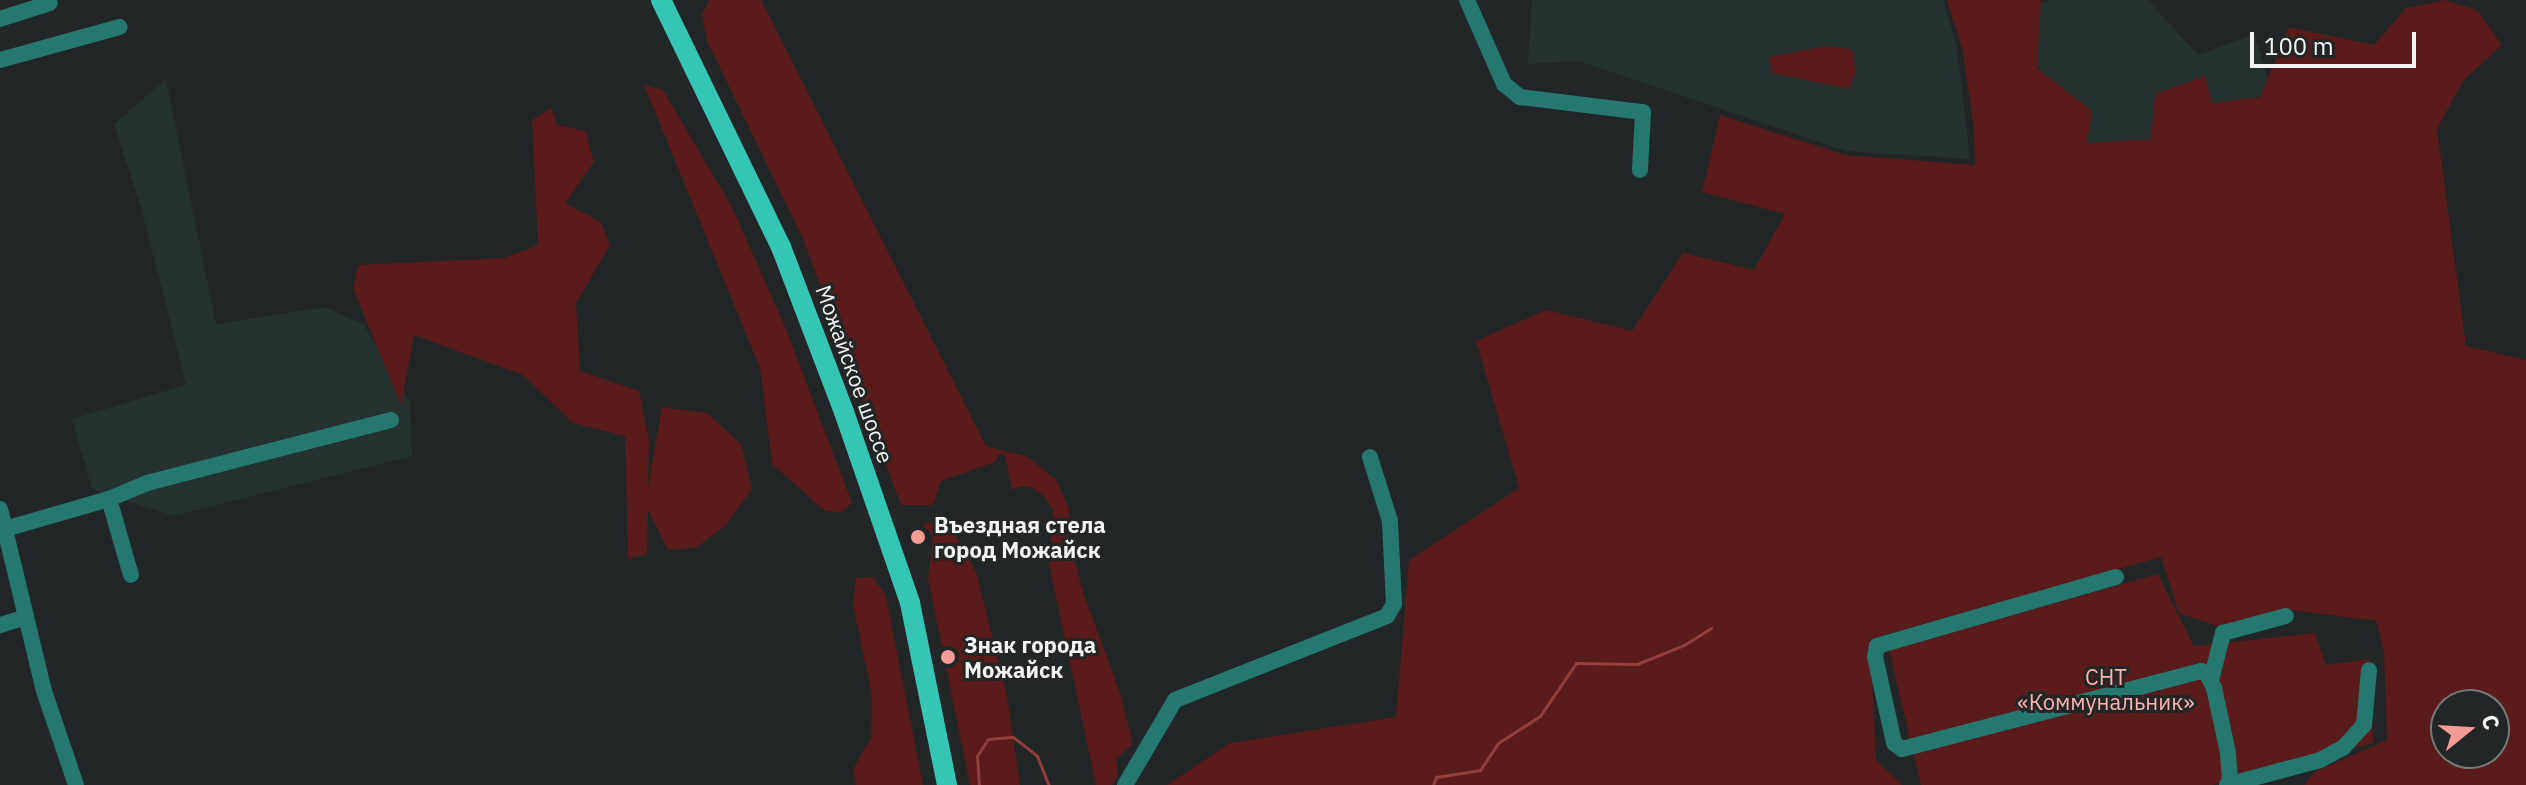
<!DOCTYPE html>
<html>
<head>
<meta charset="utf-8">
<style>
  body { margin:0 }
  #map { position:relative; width:2526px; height:785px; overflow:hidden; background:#222626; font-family:"IBM Plex Sans",sans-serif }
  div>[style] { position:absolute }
  .built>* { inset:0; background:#263230 }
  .green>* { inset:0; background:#5a1b1c }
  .stream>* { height:3px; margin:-1.5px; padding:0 1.5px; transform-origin:1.5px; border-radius:1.5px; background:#943e3d }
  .minor>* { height:16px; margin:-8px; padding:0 8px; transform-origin:8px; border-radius:8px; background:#25786e }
  .major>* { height:20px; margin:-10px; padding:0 10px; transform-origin:10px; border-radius:10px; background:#35c5b5 }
  .dots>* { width:22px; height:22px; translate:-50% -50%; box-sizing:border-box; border:4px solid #222626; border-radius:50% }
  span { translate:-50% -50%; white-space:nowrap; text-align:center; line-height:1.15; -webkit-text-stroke:6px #222626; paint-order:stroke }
  .street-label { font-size:22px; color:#f2f5f4 }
  .poi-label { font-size:22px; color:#f2f5f4; font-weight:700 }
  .left { translate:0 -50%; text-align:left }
  .park-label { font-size:22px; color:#fdb2ad }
  .north { position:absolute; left:2430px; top:689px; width:80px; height:80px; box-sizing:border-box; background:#222626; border:2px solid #757978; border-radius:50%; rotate:72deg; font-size:22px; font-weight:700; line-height:32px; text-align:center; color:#f2f5f4 }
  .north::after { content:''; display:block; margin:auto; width:28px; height:36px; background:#f59b96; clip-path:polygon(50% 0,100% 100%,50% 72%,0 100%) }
  .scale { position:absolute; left:2250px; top:32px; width:166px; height:36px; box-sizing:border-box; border:4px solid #f2f5f4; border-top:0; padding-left:10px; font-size:24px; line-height:28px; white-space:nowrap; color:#f2f5f4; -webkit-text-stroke:6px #222626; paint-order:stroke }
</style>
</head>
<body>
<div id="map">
  <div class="built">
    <div style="clip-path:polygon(1532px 0,1943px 0,1957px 48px,1970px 159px,1846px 151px,1579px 61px,1528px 64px)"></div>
    <div style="clip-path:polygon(2050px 0,2148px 0,2198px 55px,2254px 34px,2272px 90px,2086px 166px,2015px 16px)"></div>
    <div style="clip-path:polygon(166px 79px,216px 324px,326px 307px,364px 325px,410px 403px,412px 456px,174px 516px,92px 489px,72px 419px,186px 385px,141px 207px,114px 124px)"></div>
  </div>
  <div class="green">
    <div style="clip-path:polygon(709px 0,761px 0,986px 446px,1028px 457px,1056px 480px,1069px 508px,1069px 533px,1081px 586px,1120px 693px,1133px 744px,1116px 759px,1118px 775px,1112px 785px,1096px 785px,1049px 565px,1053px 511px,1045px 497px,1033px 488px,1021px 486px,1012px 490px,1005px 456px,1000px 453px,995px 462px,941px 481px,933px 505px,901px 505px,803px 239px,707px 41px,702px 15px)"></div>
    <div style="clip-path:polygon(evenodd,1947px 0,2041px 0,2037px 68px,2092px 111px,2087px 143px,2151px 139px,2155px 94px,2205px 76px,2212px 103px,2260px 97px,2289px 27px,2374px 45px,2406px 8px,2445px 0,2477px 10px,2502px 45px,2463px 81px,2437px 129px,2466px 346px,2526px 360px,2526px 785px,2304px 785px,2316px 771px,2387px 740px,2384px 654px,2376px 621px,2285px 609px,2220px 627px,2179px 613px,2161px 557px,1870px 639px,1876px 760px,1902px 785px,1167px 785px,1230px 743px,1396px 717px,1409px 560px,1519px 488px,1476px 341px,1546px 310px,1632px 331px,1683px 253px,1754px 270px,1785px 214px,1702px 192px,1720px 115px,1845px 155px,1975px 165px,1974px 128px,1962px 48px,1947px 0,2446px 705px,2494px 705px,2494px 753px,2446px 753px,2446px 705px)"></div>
    <div style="clip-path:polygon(1825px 46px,1850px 49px,1854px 53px,1855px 74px,1849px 89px,1772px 73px,1769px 57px)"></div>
    <div style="clip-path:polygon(644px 85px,663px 90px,732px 207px,786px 329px,852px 503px,842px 512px,825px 511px,772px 464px,760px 368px)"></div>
    <div style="clip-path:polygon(551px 108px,557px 125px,586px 131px,594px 162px,565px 203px,601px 222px,610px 245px,576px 303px,580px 371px,639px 391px,649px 440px,648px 487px,662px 407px,707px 413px,741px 444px,752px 489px,725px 526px,696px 548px,668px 550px,648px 510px,647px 555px,628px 558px,625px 436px,573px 423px,523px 375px,414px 335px,401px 405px,353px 288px,358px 265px,504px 258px,538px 245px,532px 120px)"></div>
    <div style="clip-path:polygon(947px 519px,976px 572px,1006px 690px,1020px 785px,970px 785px,928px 579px,933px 536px,929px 530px,919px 530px,925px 524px)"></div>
    <div style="clip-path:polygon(2158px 574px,2194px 646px,2315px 633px,2326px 665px,2370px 659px,2373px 743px,2212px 785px,1921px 785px,1889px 650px)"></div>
    <div style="clip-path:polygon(873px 577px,886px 596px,923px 785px,856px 785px,853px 769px,871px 738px,872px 696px,853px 605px,856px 578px)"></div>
  </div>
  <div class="stream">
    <div style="left:979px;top:785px;width:29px;rotate:-94deg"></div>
    <div style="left:977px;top:756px;width:20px;rotate:-57deg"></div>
    <div style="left:988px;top:739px;width:25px;rotate:-5deg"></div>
    <div style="left:1013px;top:737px;width:31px;rotate:38deg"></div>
    <div style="left:1037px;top:756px;width:31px;rotate:68deg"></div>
    <div style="left:1433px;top:785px;width:9px;rotate:-69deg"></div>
    <div style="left:1436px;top:777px;width:45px;rotate:-9deg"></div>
    <div style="left:1480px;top:770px;width:32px;rotate:-56deg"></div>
    <div style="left:1498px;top:743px;width:50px;rotate:-32.7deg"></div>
    <div style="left:1540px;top:716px;width:64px;rotate:-55.8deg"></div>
    <div style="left:1576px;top:663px;width:61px;rotate:0.9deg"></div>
    <div style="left:1637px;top:664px;width:51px;rotate:-22deg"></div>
    <div style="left:1684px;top:645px;width:32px;rotate:-32deg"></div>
  </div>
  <div class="minor">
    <div style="left:1467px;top:0;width:92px;rotate:66.2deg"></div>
    <div style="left:1504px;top:84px;width:21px;rotate:39deg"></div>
    <div style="left:1520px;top:97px;width:124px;rotate:7deg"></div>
    <div style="left:1643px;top:112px;width:58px;rotate:93deg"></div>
    <div style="left:0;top:19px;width:52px;rotate:-17.7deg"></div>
    <div style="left:0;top:60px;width:124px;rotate:-15.4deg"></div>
    <div style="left:109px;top:499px;width:79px;rotate:73.9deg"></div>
    <div style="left:0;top:509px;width:187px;rotate:76.4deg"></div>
    <div style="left:44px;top:691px;width:99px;rotate:71.2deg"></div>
    <div style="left:5px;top:529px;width:108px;rotate:-16.1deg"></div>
    <div style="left:109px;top:499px;width:41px;rotate:-22.8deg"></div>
    <div style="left:147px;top:483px;width:252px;rotate:-14.5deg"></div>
    <div style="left:2116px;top:577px;width:249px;rotate:163.9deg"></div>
    <div style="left:1877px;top:646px;width:11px;rotate:100deg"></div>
    <div style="left:1875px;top:657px;width:88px;rotate:77.5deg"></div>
    <div style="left:1894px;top:743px;width:10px;rotate:37deg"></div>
    <div style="left:1902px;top:749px;width:309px;rotate:-14.6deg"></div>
    <div style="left:2201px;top:671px;width:7px;rotate:27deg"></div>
    <div style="left:2207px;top:674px;width:16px;rotate:63deg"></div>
    <div style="left:2214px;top:688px;width:66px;rotate:77.8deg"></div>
    <div style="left:2228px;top:753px;width:31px;rotate:86deg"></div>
    <div style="left:0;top:625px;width:27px;rotate:-17deg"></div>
    <div style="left:2211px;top:680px;width:49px;rotate:-75.7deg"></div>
    <div style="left:2223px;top:633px;width:65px;rotate:-15.1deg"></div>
    <div style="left:1125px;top:785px;width:99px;rotate:-59.5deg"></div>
    <div style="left:1175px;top:700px;width:228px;rotate:-21.6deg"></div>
    <div style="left:1387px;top:616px;width:14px;rotate:-60deg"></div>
    <div style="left:1394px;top:604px;width:83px;rotate:-92.8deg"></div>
    <div style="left:1390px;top:521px;width:67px;rotate:-107.4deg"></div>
    <div style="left:2227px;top:785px;width:96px;rotate:-15deg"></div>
    <div style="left:2320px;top:760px;width:26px;rotate:-28deg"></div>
    <div style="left:2343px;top:748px;width:31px;rotate:-48deg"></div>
    <div style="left:2364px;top:725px;width:55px;rotate:-84.8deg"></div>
  </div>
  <div class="major">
    <div style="left:661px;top:0;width:275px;rotate:64.1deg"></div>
    <div style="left:781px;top:247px;width:177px;rotate:69.1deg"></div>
    <div style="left:844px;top:412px;width:202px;rotate:70.9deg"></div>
    <div style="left:910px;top:603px;width:186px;rotate:78.5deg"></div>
  </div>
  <div class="dots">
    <div style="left:918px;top:537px;background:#f59b96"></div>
    <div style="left:948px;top:657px;background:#f59b96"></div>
  </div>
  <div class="street-label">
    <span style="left:855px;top:374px;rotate:70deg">Можайское шоссе</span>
  </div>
  <div class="poi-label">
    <span class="left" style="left:934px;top:537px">Въездная стела<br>город Можайск</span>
    <span class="left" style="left:964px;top:657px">Знак города<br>Можайск</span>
  </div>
  <div class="park-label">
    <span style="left:2106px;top:689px">СНТ<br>«Коммунальник»</span>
  </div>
  <div class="north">С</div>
  <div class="scale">100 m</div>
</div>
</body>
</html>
